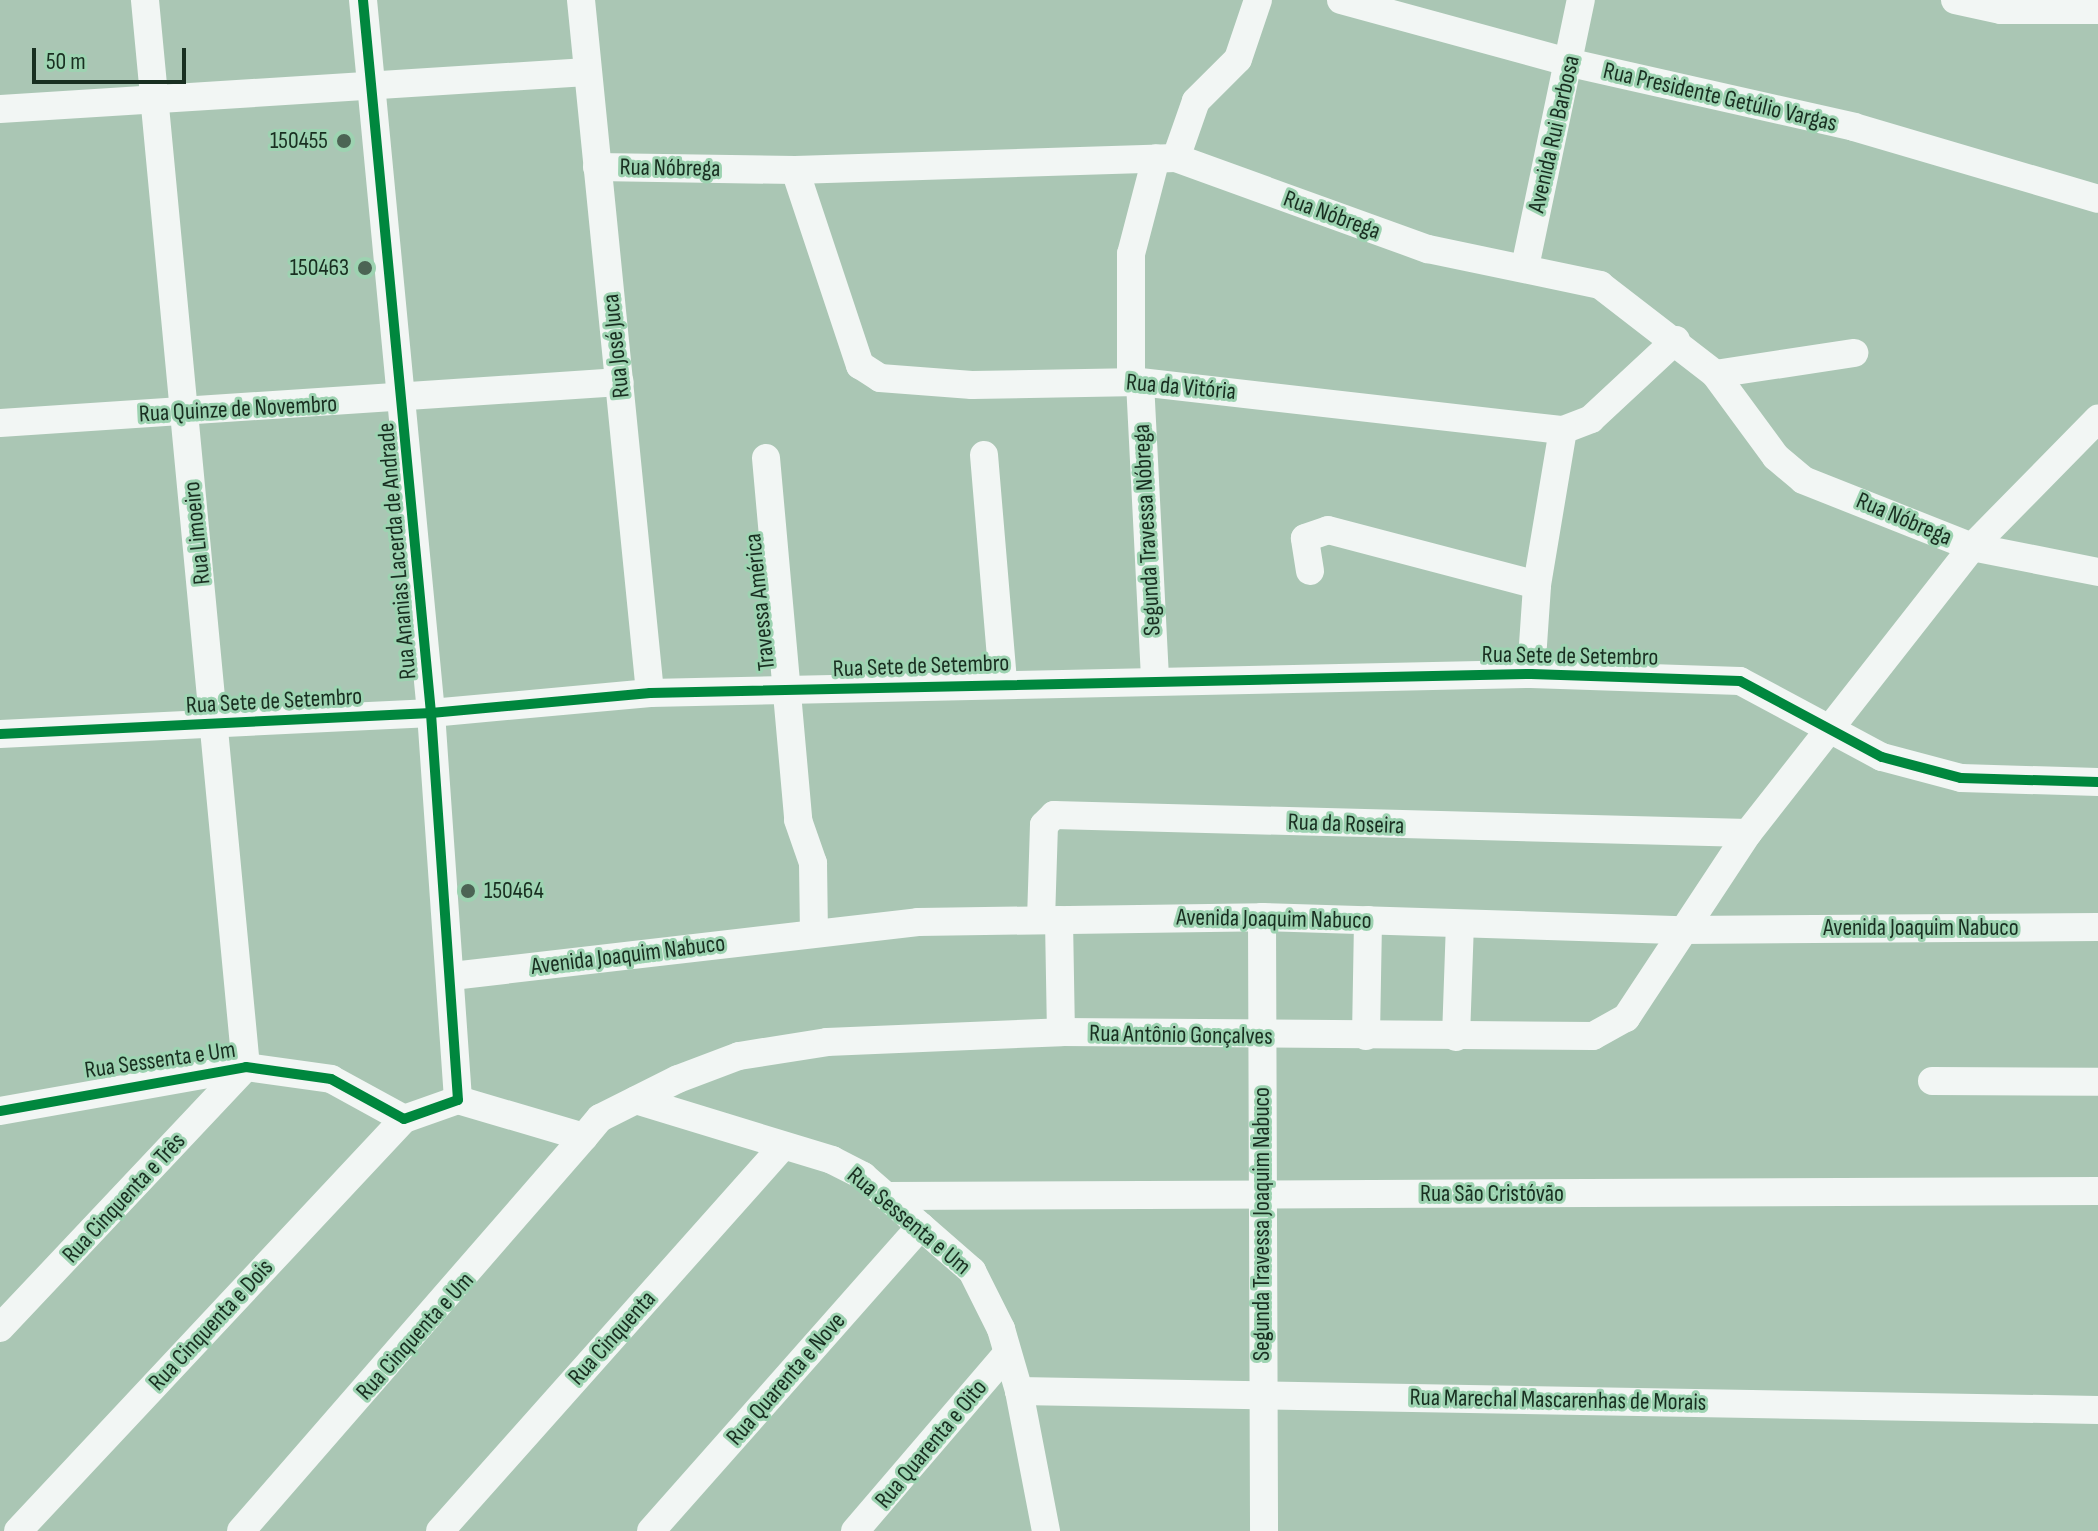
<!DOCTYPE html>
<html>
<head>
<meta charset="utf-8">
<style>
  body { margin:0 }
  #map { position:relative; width:2098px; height:1531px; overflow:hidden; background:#aac6b4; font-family:"Sofia Sans Condensed",sans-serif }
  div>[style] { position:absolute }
  .minor>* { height:28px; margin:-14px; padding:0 14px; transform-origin:14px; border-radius:14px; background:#f2f6f4 }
  .cycleway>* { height:10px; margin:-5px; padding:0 5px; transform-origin:5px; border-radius:5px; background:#00873e }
  .dots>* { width:22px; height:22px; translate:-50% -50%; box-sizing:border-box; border:4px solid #9dd3b1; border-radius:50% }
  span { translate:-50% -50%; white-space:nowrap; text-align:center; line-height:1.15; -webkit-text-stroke:6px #9dd3b1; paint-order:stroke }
  .street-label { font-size:24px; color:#192f21 }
  .poi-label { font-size:24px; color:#192f21 }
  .right { translate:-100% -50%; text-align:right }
  .left { translate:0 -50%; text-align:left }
  .scale { position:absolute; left:32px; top:48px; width:154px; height:36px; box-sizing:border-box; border:4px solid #192f21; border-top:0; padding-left:10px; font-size:24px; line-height:28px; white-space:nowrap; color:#192f21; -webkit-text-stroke:6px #9dd3b1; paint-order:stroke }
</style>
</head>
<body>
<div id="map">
  <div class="minor">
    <div style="left:363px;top:0;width:716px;rotate:84.55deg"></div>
    <div style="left:431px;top:713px;width:388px;rotate:86deg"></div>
    <div style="left:581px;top:0;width:696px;rotate:84.31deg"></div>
    <div style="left:1341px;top:0;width:238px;rotate:15.3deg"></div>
    <div style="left:1571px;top:63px;width:290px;rotate:12.7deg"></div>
    <div style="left:1854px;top:127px;width:254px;rotate:16.4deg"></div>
    <div style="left:1955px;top:0;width:47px;rotate:12.3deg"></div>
    <div style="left:2001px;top:10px;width:97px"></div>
    <div style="left:0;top:109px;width:588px;rotate:-3.61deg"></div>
    <div style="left:1176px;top:158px;width:60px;rotate:-70.7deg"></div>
    <div style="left:1196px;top:101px;width:59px;rotate:-45deg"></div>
    <div style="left:1238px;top:59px;width:62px;rotate:-71.3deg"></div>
    <div style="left:597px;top:167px;width:198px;rotate:0.9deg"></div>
    <div style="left:795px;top:170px;width:381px;rotate:-1.8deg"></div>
    <div style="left:1176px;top:158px;width:268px;rotate:19.9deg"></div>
    <div style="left:1428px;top:249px;width:176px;rotate:11.8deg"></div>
    <div style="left:1600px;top:285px;width:145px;rotate:37.7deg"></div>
    <div style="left:1715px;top:374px;width:103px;rotate:53.7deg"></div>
    <div style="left:1776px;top:457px;width:35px;rotate:40deg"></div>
    <div style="left:1803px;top:480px;width:182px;rotate:21.6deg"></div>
    <div style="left:1972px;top:547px;width:128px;rotate:11.2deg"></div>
    <div style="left:795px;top:170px;width:206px;rotate:71.6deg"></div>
    <div style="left:860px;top:365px;width:24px;rotate:33deg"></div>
    <div style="left:880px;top:378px;width:92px;rotate:4.4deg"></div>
    <div style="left:972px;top:385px;width:168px;rotate:-1deg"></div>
    <div style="left:1140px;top:382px;width:426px;rotate:6.5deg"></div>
    <div style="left:1563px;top:430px;width:30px;rotate:-21deg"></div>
    <div style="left:1591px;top:419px;width:116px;rotate:-42.9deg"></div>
    <div style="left:1525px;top:267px;width:273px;rotate:-78.2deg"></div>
    <div style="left:1715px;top:374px;width:141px;rotate:-8.6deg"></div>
    <div style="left:1131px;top:381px;width:127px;rotate:-90deg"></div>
    <div style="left:1131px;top:254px;width:99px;rotate:-75.4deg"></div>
    <div style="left:1140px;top:382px;width:297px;rotate:87.1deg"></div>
    <div style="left:0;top:423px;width:621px;rotate:-3.78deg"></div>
    <div style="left:984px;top:455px;width:229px;rotate:85.2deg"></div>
    <div style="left:766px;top:458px;width:363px;rotate:84.9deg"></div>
    <div style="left:798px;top:820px;width:46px;rotate:70.8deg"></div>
    <div style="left:813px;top:863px;width:69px;rotate:89.2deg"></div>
    <div style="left:1310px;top:571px;width:33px;rotate:-99deg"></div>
    <div style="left:1305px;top:538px;width:24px;rotate:-19deg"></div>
    <div style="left:1328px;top:530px;width:216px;rotate:14.7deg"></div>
    <div style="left:1531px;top:674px;width:89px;rotate:-86.1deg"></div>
    <div style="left:1537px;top:585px;width:157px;rotate:-80.5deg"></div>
    <div style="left:0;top:734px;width:432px;rotate:-2.8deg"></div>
    <div style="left:431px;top:713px;width:220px;rotate:-5.2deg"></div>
    <div style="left:650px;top:693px;width:881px;rotate:-1.24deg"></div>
    <div style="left:1531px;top:674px;width:209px;rotate:1.9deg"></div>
    <div style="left:1740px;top:681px;width:161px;rotate:28.2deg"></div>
    <div style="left:1882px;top:757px;width:82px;rotate:14.9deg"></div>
    <div style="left:1961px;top:778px;width:137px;rotate:1.7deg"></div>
    <div style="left:1262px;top:917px;width:614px;rotate:89.81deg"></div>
    <div style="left:1041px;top:920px;width:95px;rotate:-88.2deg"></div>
    <div style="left:1044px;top:825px;width:14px;rotate:-45deg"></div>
    <div style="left:1054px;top:815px;width:694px;rotate:1.49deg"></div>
    <div style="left:1059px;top:920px;width:112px;rotate:89deg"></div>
    <div style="left:452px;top:976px;width:469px;rotate:-6.6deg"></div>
    <div style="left:918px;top:922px;width:344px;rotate:-0.8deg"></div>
    <div style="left:1262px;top:917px;width:420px;rotate:1.8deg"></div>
    <div style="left:1682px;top:930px;width:416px;rotate:-0.4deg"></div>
    <div style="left:1366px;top:1036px;width:116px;rotate:-89deg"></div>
    <div style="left:1456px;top:1037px;width:113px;rotate:-88deg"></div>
    <div style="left:1932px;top:1081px;width:166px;rotate:0.3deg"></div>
    <div style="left:636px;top:1100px;width:205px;rotate:17deg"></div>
    <div style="left:832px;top:1160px;width:35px;rotate:27deg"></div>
    <div style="left:863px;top:1176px;width:145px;rotate:41.1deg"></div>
    <div style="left:972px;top:1271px;width:65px;rotate:63.4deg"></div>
    <div style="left:1001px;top:1329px;width:65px;rotate:73.8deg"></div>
    <div style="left:1019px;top:1391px;width:143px;rotate:79.1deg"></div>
    <div style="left:0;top:1111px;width:250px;rotate:-10.1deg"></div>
    <div style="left:246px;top:1067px;width:86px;rotate:8deg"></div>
    <div style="left:331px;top:1079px;width:83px;rotate:28.7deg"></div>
    <div style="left:886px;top:1196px;width:1212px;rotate:-0.24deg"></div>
    <div style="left:0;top:1328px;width:359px;rotate:-46.7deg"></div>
    <div style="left:246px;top:1067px;width:1072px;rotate:-95.41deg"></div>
    <div style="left:1019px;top:1391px;width:1079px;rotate:1.01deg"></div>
    <div style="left:18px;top:1531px;width:565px;rotate:-46.87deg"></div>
    <div style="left:404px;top:1119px;width:57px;rotate:-19.4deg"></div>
    <div style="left:458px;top:1100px;width:131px;rotate:16.4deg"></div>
    <div style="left:584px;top:1137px;width:25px;rotate:-50deg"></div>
    <div style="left:600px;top:1118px;width:87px;rotate:-26.6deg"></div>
    <div style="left:678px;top:1079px;width:65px;rotate:-20.7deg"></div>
    <div style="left:739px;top:1056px;width:89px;rotate:-9deg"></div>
    <div style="left:827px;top:1042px;width:234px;rotate:-2.4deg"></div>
    <div style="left:1061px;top:1032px;width:532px;rotate:0.43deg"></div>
    <div style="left:1593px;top:1036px;width:38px;rotate:-29deg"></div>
    <div style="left:1626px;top:1018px;width:222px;rotate:-56.6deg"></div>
    <div style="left:1748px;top:833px;width:363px;rotate:-51.9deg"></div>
    <div style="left:1972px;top:547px;width:180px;rotate:-45.5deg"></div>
    <div style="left:241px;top:1531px;width:522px;rotate:-48.96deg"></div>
    <div style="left:440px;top:1531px;width:516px;rotate:-48.3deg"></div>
    <div style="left:651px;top:1531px;width:407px;rotate:-48.5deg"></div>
    <div style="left:855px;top:1531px;width:230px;rotate:-49.4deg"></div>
  </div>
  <div class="cycleway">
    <div style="left:0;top:734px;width:432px;rotate:-2.8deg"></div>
    <div style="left:431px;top:713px;width:220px;rotate:-5.2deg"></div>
    <div style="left:650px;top:693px;width:881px;rotate:-1.24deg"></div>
    <div style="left:1531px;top:674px;width:209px;rotate:1.9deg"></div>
    <div style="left:1740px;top:681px;width:161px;rotate:28.2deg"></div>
    <div style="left:1882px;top:757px;width:82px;rotate:14.9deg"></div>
    <div style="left:1961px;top:778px;width:137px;rotate:1.7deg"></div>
    <div style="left:0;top:1111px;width:250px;rotate:-10.1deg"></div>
    <div style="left:246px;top:1067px;width:86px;rotate:8deg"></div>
    <div style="left:331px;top:1079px;width:83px;rotate:28.7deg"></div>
    <div style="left:404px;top:1119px;width:57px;rotate:-19.4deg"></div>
    <div style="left:458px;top:1100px;width:388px;rotate:-94deg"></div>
    <div style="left:431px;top:713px;width:716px;rotate:-95.45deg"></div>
  </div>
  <div class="dots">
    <div style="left:344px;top:141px;background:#4c6454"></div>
    <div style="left:365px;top:268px;background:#4c6454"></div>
    <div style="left:468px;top:891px;background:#4c6454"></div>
  </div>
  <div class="street-label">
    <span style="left:1720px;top:97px;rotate:13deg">Rua Presidente Getúlio Vargas</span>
    <span style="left:1554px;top:134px;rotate:-77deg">Avenida Rui Barbosa</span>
    <span style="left:670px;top:168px;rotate:1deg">Rua Nóbrega</span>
    <span style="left:1332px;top:215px;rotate:20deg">Rua Nóbrega</span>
    <span style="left:616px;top:346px;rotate:-96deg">Rua José Juca</span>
    <span style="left:1181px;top:387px;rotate:5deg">Rua da Vitória</span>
    <span style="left:238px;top:409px;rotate:-3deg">Rua Quinze de Novembro</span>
    <span style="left:1904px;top:519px;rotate:23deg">Rua Nóbrega</span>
    <span style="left:1147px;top:530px;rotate:-93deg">Segunda Travessa Nóbrega</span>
    <span style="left:197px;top:533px;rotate:-96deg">Rua Limoeiro</span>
    <span style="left:397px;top:551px;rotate:-95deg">Rua Ananias Lacerda de Andrade</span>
    <span style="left:760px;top:602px;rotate:-96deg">Travessa América</span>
    <span style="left:1570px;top:656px;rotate:1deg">Rua Sete de Setembro</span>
    <span style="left:921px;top:666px;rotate:-2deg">Rua Sete de Setembro</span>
    <span style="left:274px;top:701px;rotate:-3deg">Rua Sete de Setembro</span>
    <span style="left:1346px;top:824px;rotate:2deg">Rua da Roseira</span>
    <span style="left:1274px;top:919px;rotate:1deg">Avenida Joaquim Nabuco</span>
    <span style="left:1921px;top:928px">Avenida Joaquim Nabuco</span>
    <span style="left:628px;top:955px;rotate:-7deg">Avenida Joaquim Nabuco</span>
    <span style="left:1181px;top:1035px;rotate:1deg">Rua Antônio Gonçalves</span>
    <span style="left:160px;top:1060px;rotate:-8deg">Rua Sessenta e Um</span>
    <span style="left:1492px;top:1194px">Rua São Cristóvão</span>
    <span style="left:124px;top:1198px;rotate:-47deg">Rua Cinquenta e Três</span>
    <span style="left:909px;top:1221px;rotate:40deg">Rua Sessenta e Um</span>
    <span style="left:1262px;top:1224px;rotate:-90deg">Segunda Travessa Joaquim Nabuco</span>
    <span style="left:211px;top:1325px;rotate:-47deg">Rua Cinquenta e Dois</span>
    <span style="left:415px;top:1336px;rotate:-48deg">Rua Cinquenta e Um</span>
    <span style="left:612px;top:1338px;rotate:-48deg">Rua Cinquenta</span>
    <span style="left:786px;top:1379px;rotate:-49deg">Rua Quarenta e Nove</span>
    <span style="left:1558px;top:1400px;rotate:1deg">Rua Marechal Mascarenhas de Morais</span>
    <span style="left:931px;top:1444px;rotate:-50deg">Rua Quarenta e Oito</span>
  </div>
  <div class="poi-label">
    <span class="right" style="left:328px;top:141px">150455</span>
    <span class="right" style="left:349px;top:268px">150463</span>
    <span class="left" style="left:484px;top:891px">150464</span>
  </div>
  <div class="scale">50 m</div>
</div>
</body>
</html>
